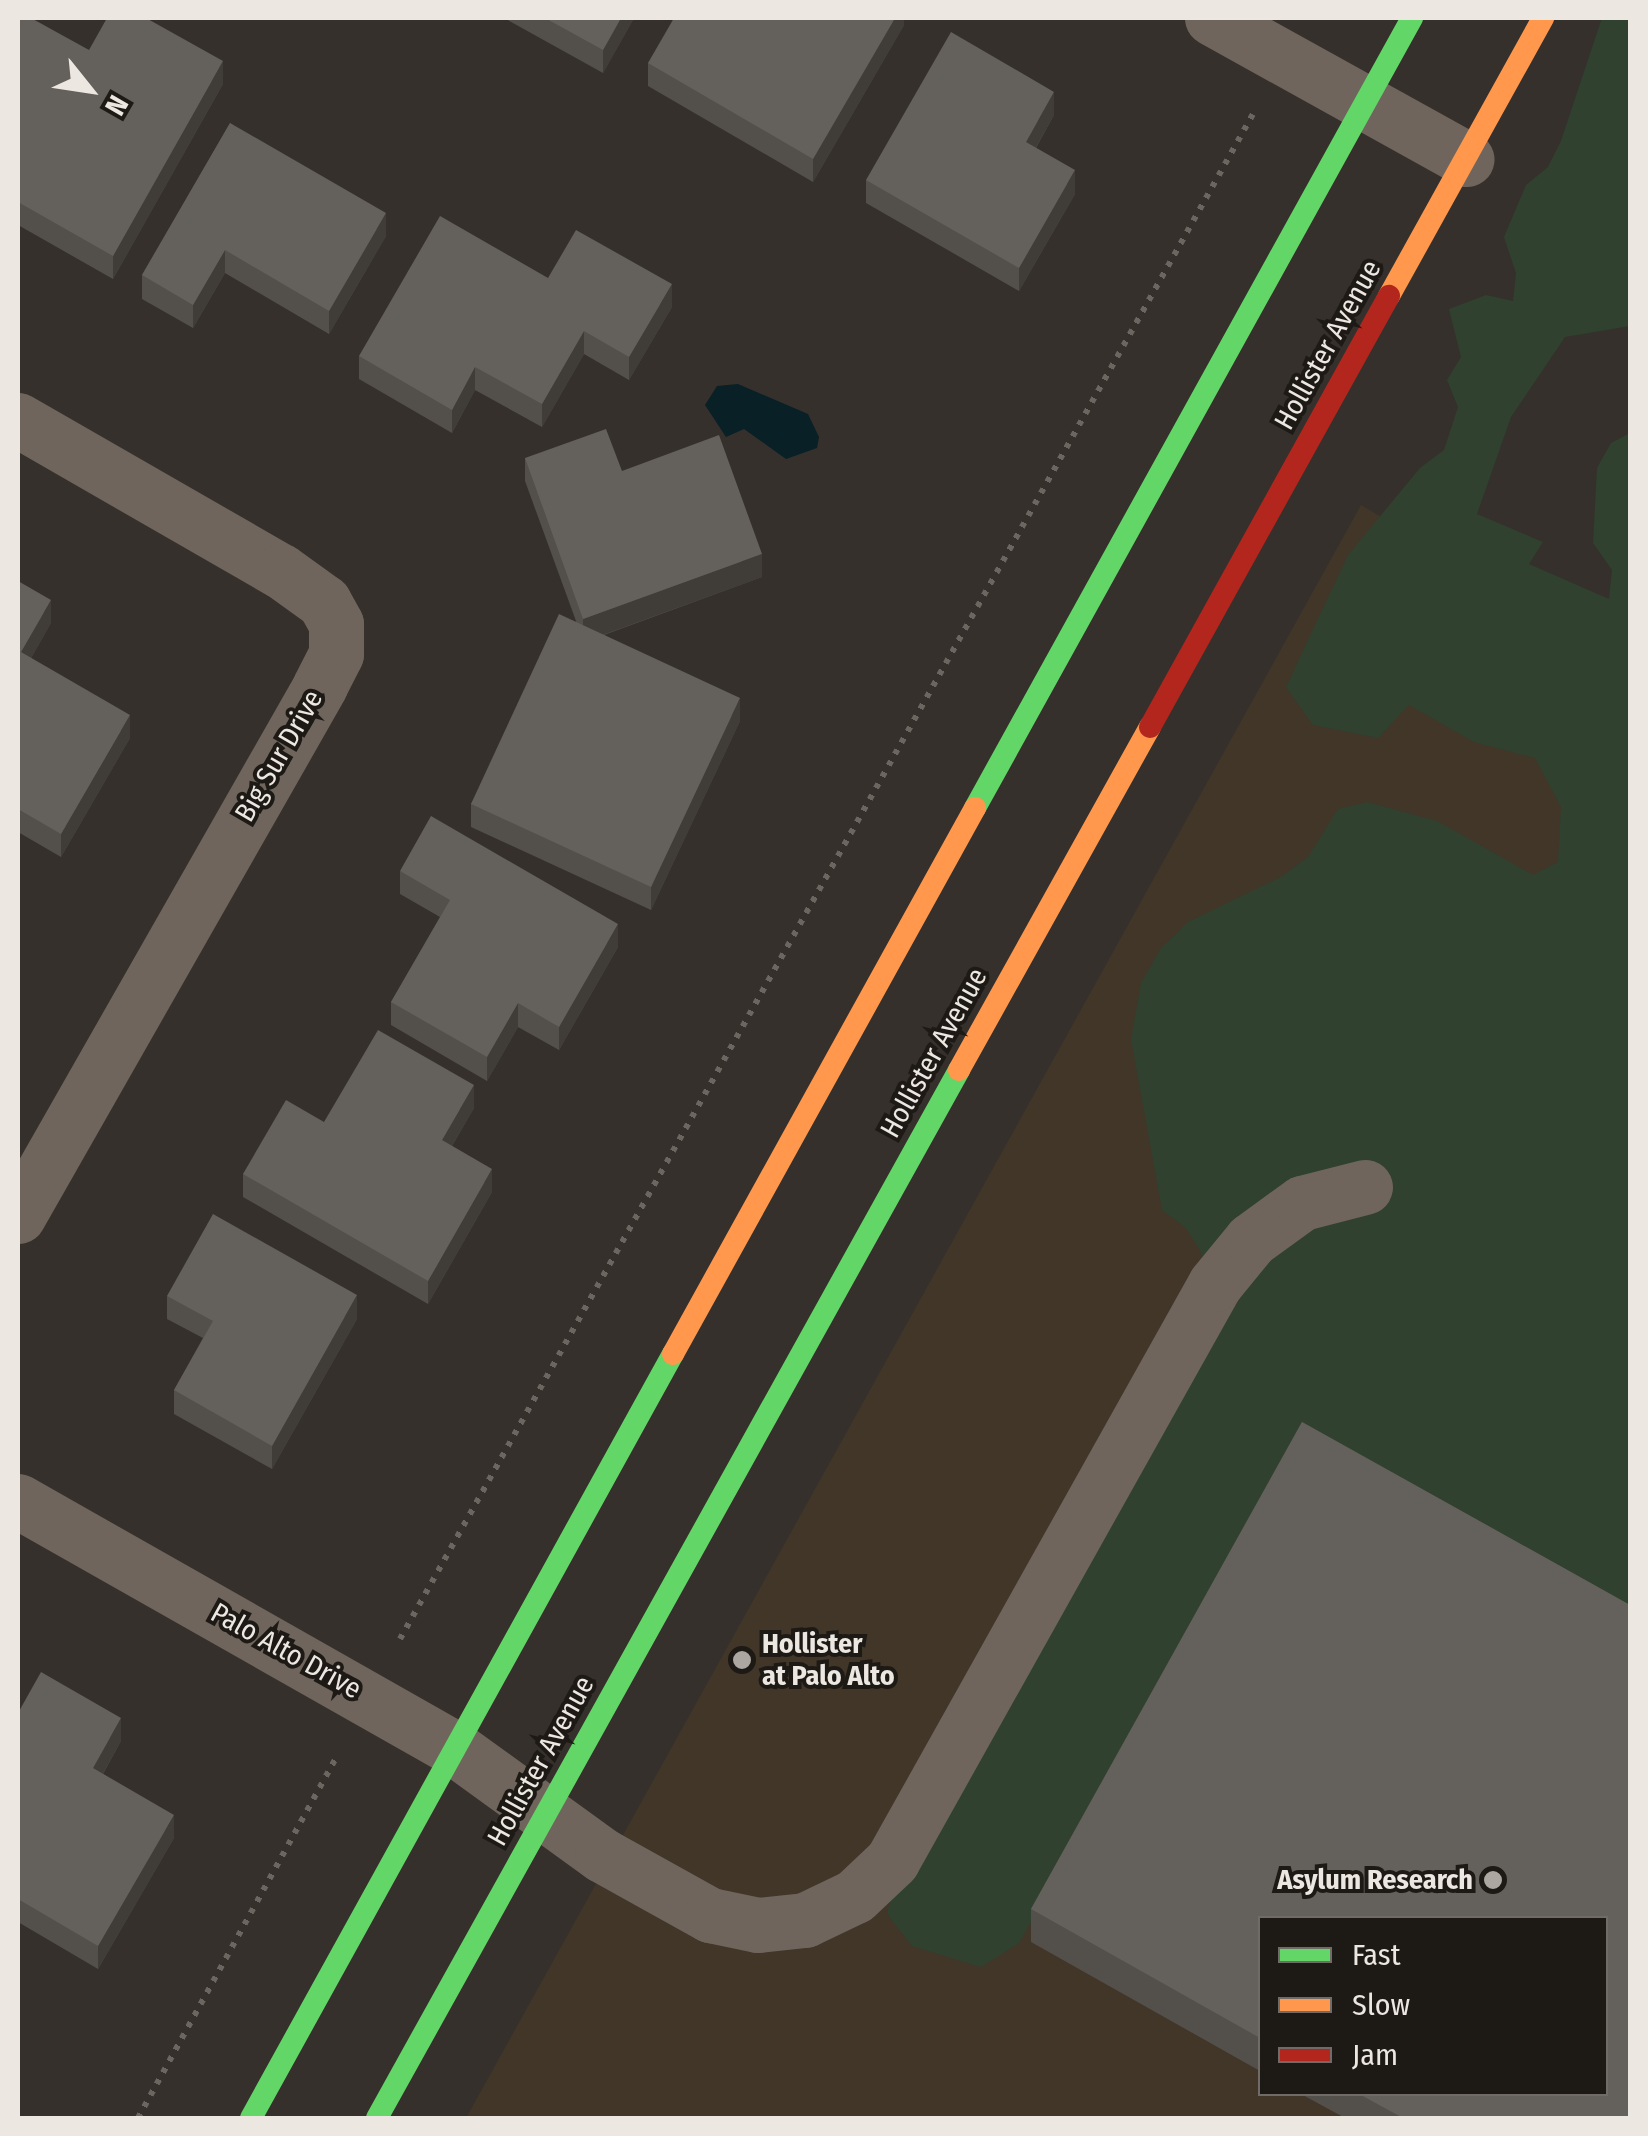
<!DOCTYPE html>
<html>
<head>
<meta charset="utf-8">
<style>
  body { margin:0 }
  #map { position:relative; width:1648px; height:2136px; overflow:hidden; background:#35302b; font-family:"Fira Sans Condensed",sans-serif }
  div>[style] { position:absolute }
  .built>* { inset:0; background:#413628 }
  .green>* { inset:0; background:#30412f }
  .water>* { inset:0; background:#082026 }
  .path>* { height:6px; margin-top:-3px; transform-origin:0; background:repeating-linear-gradient(90deg,#6c6660 0 5px,transparent 0 13px) }
  .street>* { height:55px; margin:-27.5px; padding:0 27.5px; transform-origin:27.5px; border-radius:27.5px; background:#6f655d }
  .fast>* { height:22px; margin:-11px; padding:0 11px; transform-origin:11px; border-radius:11px; background:#63d668 }
  .slow>* { height:22px; margin:-11px; padding:0 11px; transform-origin:11px; border-radius:11px; background:#ff974d }
  .jam>* { height:22px; margin:-11px; padding:0 11px; transform-origin:11px; border-radius:11px; background:#b3261e }
  .wall>* { inset:0; background:#534f4a }
  .shaded-wall>* { inset:0; background:#403c37 }
  .building>* { inset:0; background:#64605b }
  .dots>* { width:28px; height:28px; translate:-50% -50%; box-sizing:border-box; border:5px solid #1d1915; border-radius:50% }
  span { translate:-50% -50%; white-space:nowrap; text-align:center; line-height:1.15; -webkit-text-stroke:8px #1d1915; paint-order:stroke }
  .street-label { font-size:28px; color:#ece7e1 }
  .poi-label { font-size:28px; color:#ece7e1; font-weight:700 }
  .left { translate:0 -50%; text-align:left }
  .right { translate:-100% -50%; text-align:right }
  .frame { position:absolute; inset:0; border:20px solid #ece7e1; pointer-events:none }
  .legend { position:absolute; left:1258px; top:1916px; width:350px; height:180px; box-sizing:border-box; background:#1d1915; border:2px solid #706b67; margin:0; padding:12px 18px; list-style:none; font-size:30px; color:#ece7e1 }
  .legend li { display:flex; align-items:center; gap:20px; height:50px }
  .legend b { width:50px; border:2px solid #706b67 }
  .north { position:absolute; left:40px; top:40px; width:100px; height:100px; -webkit-text-stroke:8px #1d1915; paint-order:stroke; rotate:120deg; font-size:28px; font-weight:700; line-height:40px; text-align:center; color:#ece7e1 }
  .north::after { content:''; display:block; margin:auto; width:35px; height:45px; background:#ece7e1; clip-path:polygon(50% 0,100% 100%,50% 72%,0 100%) }
</style>
</head>
<body>
<div id="map">
  <div class="built">
    <div style="clip-path:polygon(evenodd,1361px 505px,1453px 559px,1630px 749px,1630px 2118px,466px 2118px,1361px 505px,1260px 1918px,1606px 1918px,1606px 2094px,1260px 2094px,1260px 1918px)"></div>
  </div>
  <div class="green">
    <div style="clip-path:polygon(1602px 18px,1630px 18px,1630px 326px,1565px 337px,1511px 417px,1477px 514px,1543px 542px,1529px 564px,1609px 599px,1612px 570px,1593px 543px,1597px 468px,1611px 443px,1630px 433px,1630px 1644px,1255px 1532px,1019px 1943px,981px 1967px,912px 1946px,887px 1914px,898px 1868px,1203px 1288px,1201px 1252px,1186px 1228px,1162px 1210px,1131px 1039px,1141px 983px,1161px 948px,1188px 922px,1281px 877px,1308px 857px,1338px 809px,1367px 802px,1437px 821px,1533px 875px,1558px 862px,1561px 807px,1535px 758px,1474px 742px,1409px 705px,1378px 738px,1313px 725px,1286px 687px,1348px 555px,1420px 468px,1444px 450px,1458px 407px,1447px 380px,1461px 357px,1449px 309px,1486px 295px,1513px 301px,1516px 273px,1504px 237px,1526px 185px,1548px 167px,1561px 141px)"></div>
  </div>
  <div class="water">
    <div style="clip-path:polygon(738px 384px,808px 414px,819px 437px,817px 448px,786px 459px,744px 429px,726px 437px,705px 405px,717px 386px)"></div>
  </div>
  <div class="path">
    <div style="left:400px;top:1639px;width:1747px;rotate:-60.78deg"></div>
    <div style="left:138px;top:2118px;width:413px;rotate:-61.2deg"></div>
  </div>
  <div class="street">
    <div style="left:1212px;top:18px;width:291px;rotate:29deg"></div>
    <div style="left:18px;top:420px;width:303px;rotate:29.9deg"></div>
    <div style="left:281px;top:571px;width:53px;rotate:35.8deg"></div>
    <div style="left:324px;top:602px;width:25px;rotate:61deg"></div>
    <div style="left:336px;top:624px;width:30px;rotate:90deg"></div>
    <div style="left:336px;top:654px;width:36px;rotate:117deg"></div>
    <div style="left:320px;top:686px;width:610px;rotate:119.67deg"></div>
    <div style="left:18px;top:1501px;width:505px;rotate:29.56deg"></div>
    <div style="left:457px;top:1750px;width:179px;rotate:35.9deg"></div>
    <div style="left:602px;top:1855px;width:124px;rotate:29.1deg"></div>
    <div style="left:710px;top:1915px;width:49px;rotate:11.8deg"></div>
    <div style="left:758px;top:1925px;width:47px;rotate:-6.1deg"></div>
    <div style="left:805px;top:1920px;width:55px;rotate:-25.6deg"></div>
    <div style="left:855px;top:1896px;width:51px;rotate:-43.4deg"></div>
    <div style="left:892px;top:1861px;width:661px;rotate:-60.76deg"></div>
    <div style="left:1215px;top:1284px;width:57px;rotate:-50.7deg"></div>
    <div style="left:1251px;top:1240px;width:63px;rotate:-36deg"></div>
    <div style="left:1302px;top:1203px;width:65px;rotate:-14.3deg"></div>
  </div>
  <div class="fast">
    <div style="left:975px;top:808px;width:903px;rotate:-61.05deg"></div>
    <div style="left:251px;top:2118px;width:873px;rotate:-61.09deg"></div>
    <div style="left:377px;top:2118px;width:1199px;rotate:-60.95deg"></div>
  </div>
  <div class="slow">
    <div style="left:1389px;top:296px;width:318px;rotate:-61deg"></div>
    <div style="left:959px;top:1070px;width:393px;rotate:-60.9deg"></div>
    <div style="left:673px;top:1354px;width:624px;rotate:-61.05deg"></div>
  </div>
  <div class="jam">
    <div style="left:1150px;top:727px;width:493px;rotate:-61deg"></div>
  </div>
  <div class="wall">
    <div style="clip-path:polygon(504px 18px,634px 18px,603px 73px)"></div>
    <div style="clip-path:polygon(904px 18px,904px 25px,813px 182px,648px 86px,648px 63px)"></div>
    <div style="clip-path:polygon(18px 24px,89px 50px,223px 84px,113px 279px,18px 225px)"></div>
    <div style="clip-path:polygon(1054px 115px,1036px 148px,1075px 194px,1019px 291px,866px 203px,866px 180px)"></div>
    <div style="clip-path:polygon(230px 123px,386px 236px,329px 334px,225px 273px,193px 328px,142px 299px,142px 275px)"></div>
    <div style="clip-path:polygon(548px 278px,672px 307px,629px 380px,584px 354px,542px 427px,475px 390px,452px 433px,359px 379px,359px 356px)"></div>
    <div style="clip-path:polygon(525px 458px,622px 471px,762px 577px,604px 635px,740px 721px,651px 910px,471px 827px,471px 804px,576px 621px,525px 481px)"></div>
    <div style="clip-path:polygon(18px 581px,51px 623px,31px 658px,130px 738px,61px 857px,18px 832px)"></div>
    <div style="clip-path:polygon(400px 871px,618px 947px,559px 1050px,518px 1027px,487px 1081px,391px 1025px,391px 1002px,440px 917px,400px 894px)"></div>
    <div style="clip-path:polygon(474px 1108px,452px 1146px,492px 1192px,428px 1304px,243px 1197px,243px 1174px,324px 1122px)"></div>
    <div style="clip-path:polygon(167px 1296px,357px 1319px,272px 1469px,174px 1414px,174px 1390px,203px 1338px,167px 1319px)"></div>
    <div style="clip-path:polygon(1302px 1422px,1630px 1605px,1630px 2118px,1345px 2118px,1301px 2094px,1606px 2094px,1606px 1918px,1260px 1918px,1260px 2071px,1031px 1942px,1031px 1909px)"></div>
    <div style="clip-path:polygon(18px 1713px,121px 1741px,103px 1774px,174px 1838px,98px 1969px,18px 1922px)"></div>
  </div>
  <div class="shaded-wall">
    <div style="clip-path:polygon(621px 18px,634px 18px,603px 73px,603px 50px)"></div>
    <div style="clip-path:polygon(895px 18px,904px 18px,904px 25px,813px 182px,813px 159px)"></div>
    <div style="clip-path:polygon(223px 61px,223px 84px,113px 279px,113px 256px)"></div>
    <div style="clip-path:polygon(1054px 92px,1054px 115px,1026px 165px,1026px 142px)"></div>
    <div style="clip-path:polygon(1075px 170px,1075px 194px,1019px 291px,1019px 268px)"></div>
    <div style="clip-path:polygon(386px 213px,386px 236px,329px 334px,329px 311px)"></div>
    <div style="clip-path:polygon(225px 250px,225px 273px,193px 328px,193px 305px)"></div>
    <div style="clip-path:polygon(672px 284px,672px 307px,629px 380px,629px 357px)"></div>
    <div style="clip-path:polygon(584px 331px,584px 354px,542px 427px,542px 404px)"></div>
    <div style="clip-path:polygon(475px 367px,475px 390px,452px 433px,452px 410px)"></div>
    <div style="clip-path:polygon(762px 554px,762px 577px,583px 642px,583px 619px)"></div>
    <div style="clip-path:polygon(51px 600px,51px 623px,21px 676px,21px 652px)"></div>
    <div style="clip-path:polygon(740px 698px,740px 721px,651px 910px,651px 887px)"></div>
    <div style="clip-path:polygon(130px 715px,130px 738px,61px 857px,61px 834px)"></div>
    <div style="clip-path:polygon(618px 924px,618px 947px,559px 1050px,559px 1027px)"></div>
    <div style="clip-path:polygon(518px 1003px,518px 1027px,487px 1081px,487px 1057px)"></div>
    <div style="clip-path:polygon(474px 1085px,474px 1108px,442px 1163px,442px 1140px)"></div>
    <div style="clip-path:polygon(492px 1169px,492px 1192px,428px 1304px,428px 1281px)"></div>
    <div style="clip-path:polygon(357px 1295px,357px 1319px,272px 1469px,272px 1446px)"></div>
    <div style="clip-path:polygon(121px 1718px,121px 1741px,93px 1791px,93px 1768px)"></div>
    <div style="clip-path:polygon(174px 1815px,174px 1838px,98px 1969px,98px 1946px)"></div>
  </div>
  <div class="building">
    <div style="clip-path:polygon(21px 18px,31px 18px,89px 50px,107px 18px,146px 18px,223px 61px,113px 256px,18px 202px,18px 24px)"></div>
    <div style="clip-path:polygon(545px 18px,621px 18px,603px 50px)"></div>
    <div style="clip-path:polygon(674px 18px,895px 18px,813px 159px,648px 63px)"></div>
    <div style="clip-path:polygon(951px 32px,1054px 92px,1026px 142px,1075px 170px,1019px 268px,866px 180px)"></div>
    <div style="clip-path:polygon(230px 123px,386px 213px,329px 311px,225px 250px,193px 305px,142px 275px)"></div>
    <div style="clip-path:polygon(440px 216px,548px 278px,576px 230px,672px 284px,629px 357px,584px 331px,542px 404px,475px 367px,452px 410px,359px 356px)"></div>
    <div style="clip-path:polygon(606px 429px,622px 471px,719px 435px,762px 554px,583px 619px,525px 458px)"></div>
    <div style="clip-path:polygon(18px 581px,51px 600px,21px 652px,130px 715px,61px 834px,18px 809px)"></div>
    <div style="clip-path:polygon(559px 614px,740px 698px,651px 887px,471px 804px)"></div>
    <div style="clip-path:polygon(431px 816px,618px 924px,559px 1027px,518px 1003px,487px 1057px,391px 1002px,450px 900px,400px 871px)"></div>
    <div style="clip-path:polygon(378px 1030px,474px 1085px,442px 1140px,492px 1169px,428px 1281px,243px 1174px,286px 1100px,324px 1122px)"></div>
    <div style="clip-path:polygon(213px 1214px,357px 1295px,272px 1446px,174px 1390px,213px 1321px,167px 1296px)"></div>
    <div style="clip-path:polygon(1302px 1422px,1630px 1605px,1630px 2118px,1403px 2118px,1359px 2094px,1606px 2094px,1606px 1918px,1260px 1918px,1260px 2038px,1031px 1909px)"></div>
    <div style="clip-path:polygon(41px 1672px,121px 1718px,93px 1768px,174px 1815px,98px 1946px,18px 1899px,18px 1713px)"></div>
  </div>
  <div class="dots">
    <div style="left:742px;top:1660px;background:#aca7a1"></div>
    <div style="left:1493px;top:1880px;background:#aca7a1"></div>
  </div>
  <div class="street-label">
    <span style="left:1328px;top:345px;rotate:-61deg">Hollister Avenue</span>
    <span style="left:279px;top:756px;rotate:-60deg">Big Sur Drive</span>
    <span style="left:934px;top:1053px;rotate:-61deg">Hollister Avenue</span>
    <span style="left:286px;top:1651px;rotate:29deg">Palo Alto Drive</span>
    <span style="left:541px;top:1761px;rotate:-61deg">Hollister Avenue</span>
  </div>
  <div class="poi-label">
    <span class="left" style="left:762px;top:1660px">Hollister<br>at Palo Alto</span>
    <span class="right" style="left:1473px;top:1880px">Asylum Research</span>
  </div>
  <div class="frame"></div>
  <ul class="legend">
  <li><b style="height:12px;background:#63d668"></b>Fast</li>
  <li><b style="height:12px;background:#ff974d"></b>Slow</li>
  <li><b style="height:12px;background:#b3261e"></b>Jam</li>
  </ul>
  <div class="north">N</div>
</div>
</body>
</html>
